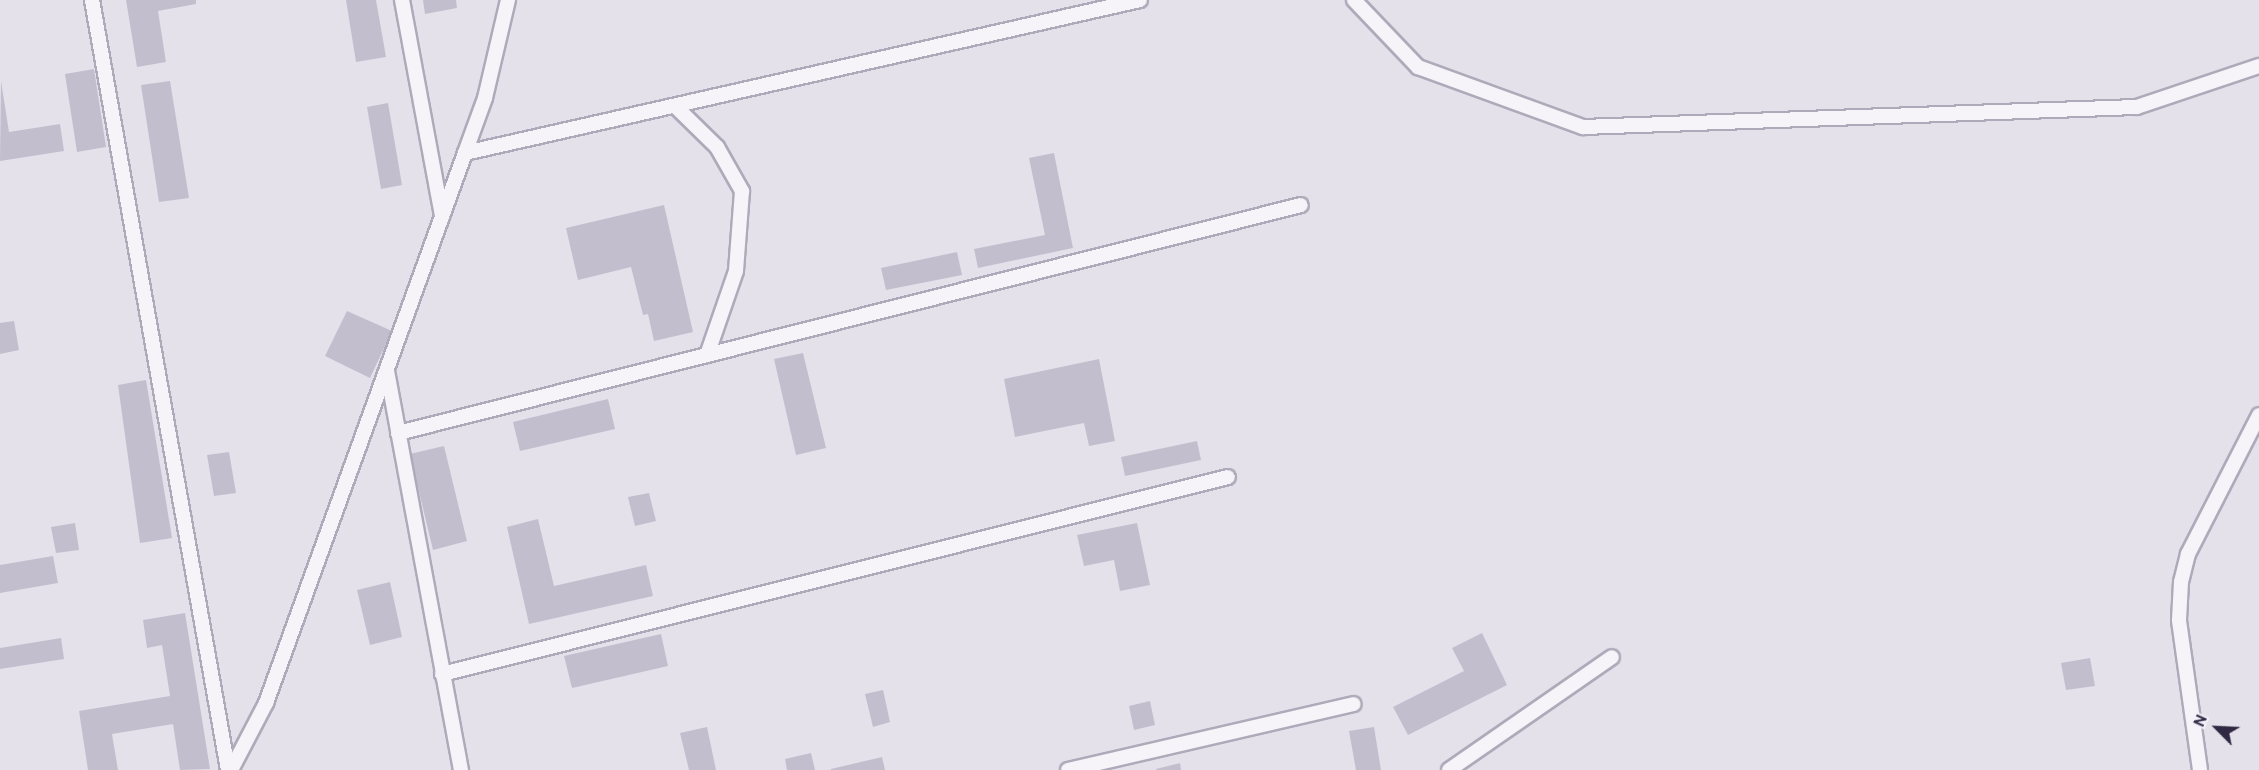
<!DOCTYPE html>
<html>
<head>
<meta charset="utf-8">
<style>
  body { margin:0 }
  #map { position:relative; width:2259px; height:770px; overflow:hidden; background:#e4e1eb; font-family:Cabin,sans-serif }
  div>[style] { position:absolute }
  .building>* { inset:0; background:#c3bece }
  .roads { filter:drop-shadow(2px 0 #aeaab9) drop-shadow(-2px 0 #aeaab9) drop-shadow(0 2px #aeaab9) drop-shadow(0 -2px #aeaab9) }
  .lane>* { height:14px; margin:-7px; padding:0 7px; transform-origin:7px; border-radius:7px; background:#f6f4f9 }
  span { translate:-50% -50%; white-space:nowrap; text-align:center; line-height:1.15; -webkit-text-stroke:4.5px #f3f1f8; paint-order:stroke }
  .north { position:absolute; left:2187px; top:698px; width:60px; height:60px; -webkit-text-stroke:4px #f3f1f8; paint-order:stroke; rotate:294deg; font-size:16px; font-weight:700; line-height:24px; text-align:center; color:#312843 }
  .north::after { content:''; display:block; margin:auto; width:21px; height:27px; background:#312843; clip-path:polygon(50% 0,100% 100%,50% 72%,0 100%) }
</style>
</head>
<body>
<div id="map">
  <div class="building">
    <div style="clip-path:polygon(126px 0,196px 0,196px 4px,158px 11px,166px 62px,137px 67px)"></div>
    <div style="clip-path:polygon(346px 0,376px 0,386px 57px,356px 62px)"></div>
    <div style="clip-path:polygon(423px 0,456px 0,457px 8px,425px 14px)"></div>
    <div style="clip-path:polygon(94px 69px,106px 147px,77px 152px,65px 74px)"></div>
    <div style="clip-path:polygon(1px 81px,9px 132px,60px 124px,64px 151px,0 161px)"></div>
    <div style="clip-path:polygon(170px 81px,189px 198px,159px 202px,141px 85px)"></div>
    <div style="clip-path:polygon(388px 103px,402px 185px,381px 189px,367px 107px)"></div>
    <div style="clip-path:polygon(1054px 153px,1073px 248px,978px 268px,974px 249px,1045px 235px,1029px 158px)"></div>
    <div style="clip-path:polygon(664px 205px,693px 332px,654px 341px,648px 314px,643px 315px,631px 267px,578px 280px,566px 228px)"></div>
    <div style="clip-path:polygon(957px 252px,962px 275px,886px 290px,881px 268px)"></div>
    <div style="clip-path:polygon(347px 311px,392px 331px,370px 378px,325px 356px)"></div>
    <div style="clip-path:polygon(14px 321px,19px 350px,0 354px,0 323px)"></div>
    <div style="clip-path:polygon(803px 353px,826px 448px,796px 455px,774px 359px)"></div>
    <div style="clip-path:polygon(1099px 359px,1115px 441px,1089px 446px,1084px 423px,1015px 437px,1004px 379px)"></div>
    <div style="clip-path:polygon(146px 380px,172px 538px,140px 543px,118px 385px)"></div>
    <div style="clip-path:polygon(608px 399px,615px 429px,520px 451px,513px 422px)"></div>
    <div style="clip-path:polygon(1197px 441px,1201px 460px,1125px 476px,1121px 457px)"></div>
    <div style="clip-path:polygon(444px 446px,467px 541px,433px 550px,410px 454px)"></div>
    <div style="clip-path:polygon(229px 452px,236px 493px,214px 496px,207px 455px)"></div>
    <div style="clip-path:polygon(649px 493px,656px 521px,635px 526px,628px 497px)"></div>
    <div style="clip-path:polygon(538px 519px,554px 586px,646px 565px,653px 596px,529px 624px,507px 527px)"></div>
    <div style="clip-path:polygon(75px 523px,79px 550px,56px 553px,51px 527px)"></div>
    <div style="clip-path:polygon(1137px 523px,1150px 585px,1120px 591px,1114px 560px,1084px 566px,1077px 535px)"></div>
    <div style="clip-path:polygon(53px 556px,58px 583px,0 593px,0 565px)"></div>
    <div style="clip-path:polygon(390px 582px,402px 637px,370px 645px,357px 590px)"></div>
    <div style="clip-path:polygon(185px 613px,210px 769px,180px 770px,173px 724px,112px 734px,118px 770px,88px 770px,79px 711px,170px 696px,162px 645px,147px 648px,143px 620px)"></div>
    <div style="clip-path:polygon(1482px 633px,1507px 685px,1408px 735px,1393px 707px,1464px 671px,1452px 648px)"></div>
    <div style="clip-path:polygon(661px 634px,668px 666px,572px 688px,564px 656px)"></div>
    <div style="clip-path:polygon(61px 638px,64px 659px,0 669px,0 648px)"></div>
    <div style="clip-path:polygon(2090px 658px,2095px 686px,2066px 690px,2061px 663px)"></div>
    <div style="clip-path:polygon(883px 690px,890px 722px,873px 727px,865px 694px)"></div>
    <div style="clip-path:polygon(1150px 701px,1155px 725px,1134px 730px,1129px 706px)"></div>
    <div style="clip-path:polygon(707px 727px,716px 770px,689px 770px,680px 733px)"></div>
    <div style="clip-path:polygon(1374px 727px,1381px 770px,1356px 770px,1349px 731px)"></div>
    <div style="clip-path:polygon(811px 753px,815px 770px,787px 770px,785px 759px)"></div>
    <div style="clip-path:polygon(882px 757px,885px 770px,831px 770px,831px 769px)"></div>
    <div style="clip-path:polygon(1180px 763px,1181px 770px,1156px 770px,1156px 769px)"></div>
  </div>
  <div class="roads">
    <div class="lane">
      <div style="left:92px;top:0;width:782px;rotate:79.98deg"></div>
      <div style="left:402px;top:0;width:220px;rotate:79.5deg"></div>
      <div style="left:1354px;top:0;width:93px;rotate:46.3deg"></div>
      <div style="left:1418px;top:67px;width:176px;rotate:20deg"></div>
      <div style="left:1583px;top:127px;width:554px;rotate:-2.07deg"></div>
      <div style="left:2137px;top:107px;width:129px;rotate:-18.6deg"></div>
      <div style="left:675px;top:106px;width:59px;rotate:44.3deg"></div>
      <div style="left:717px;top:147px;width:51px;rotate:60.4deg"></div>
      <div style="left:742px;top:191px;width:80px;rotate:94.3deg"></div>
      <div style="left:736px;top:271px;width:89px;rotate:109deg"></div>
      <div style="left:465px;top:153px;width:692px;rotate:-12.77deg"></div>
      <div style="left:387px;top:371px;width:406px;rotate:79.5deg"></div>
      <div style="left:398px;top:433px;width:931px;rotate:-14.17deg"></div>
      <div style="left:442px;top:674px;width:810px;rotate:-14.07deg"></div>
      <div style="left:231px;top:770px;width:76px;rotate:-62.4deg"></div>
      <div style="left:266px;top:703px;width:585px;rotate:-70.11deg"></div>
      <div style="left:465px;top:153px;width:59px;rotate:-70deg"></div>
      <div style="left:485px;top:98px;width:101px;rotate:-76.8deg"></div>
      <div style="left:1068px;top:770px;width:293px;rotate:-13deg"></div>
      <div style="left:1449px;top:770px;width:198px;rotate:-34.7deg"></div>
      <div style="left:2200px;top:770px;width:151px;rotate:-98deg"></div>
      <div style="left:2179px;top:620px;width:38px;rotate:-87deg"></div>
      <div style="left:2181px;top:582px;width:29px;rotate:-76deg"></div>
      <div style="left:2188px;top:554px;width:156px;rotate:-62.9deg"></div>
    </div>
  </div>
  <div class="north">N</div>
</div>
</body>
</html>
